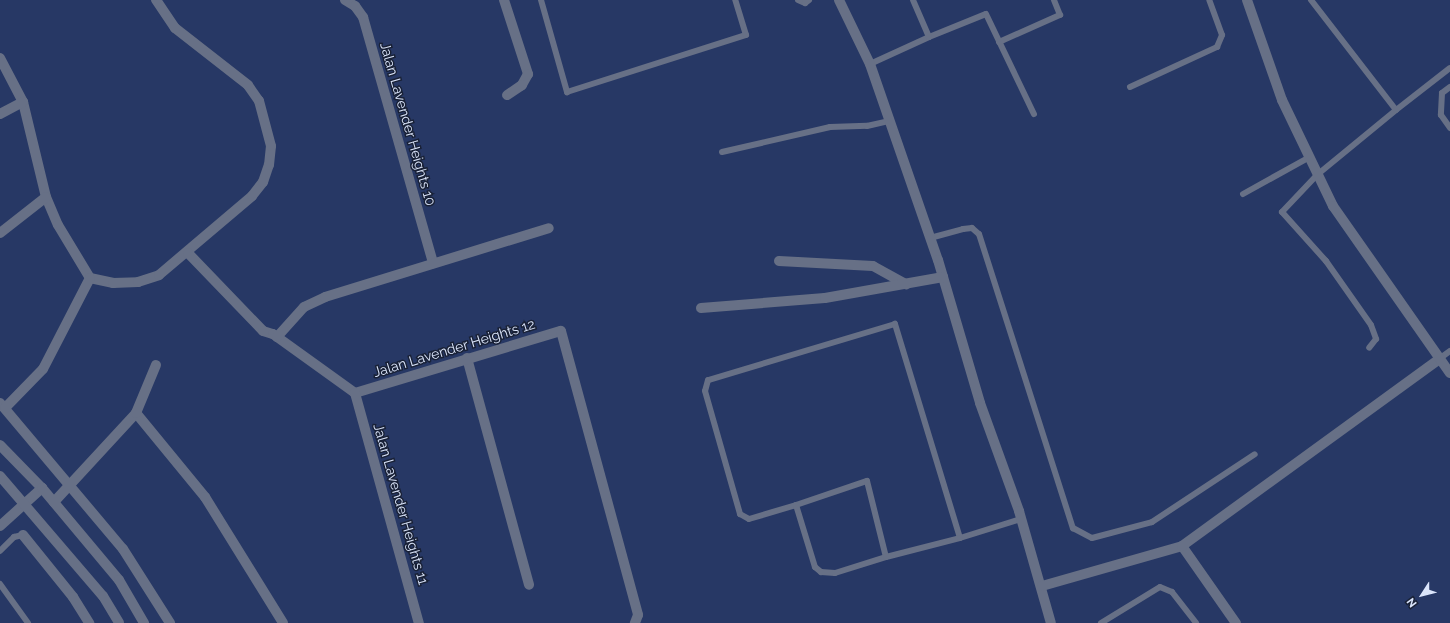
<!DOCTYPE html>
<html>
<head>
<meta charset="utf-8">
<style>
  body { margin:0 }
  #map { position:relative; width:1450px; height:623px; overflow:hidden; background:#273865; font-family:Raleway,sans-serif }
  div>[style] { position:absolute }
  .service>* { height:6px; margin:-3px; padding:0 3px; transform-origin:3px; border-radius:3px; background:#677086 }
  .minor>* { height:10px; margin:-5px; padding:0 5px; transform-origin:5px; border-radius:5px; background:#677086 }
  .tertiary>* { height:10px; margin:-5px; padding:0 5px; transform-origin:5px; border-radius:5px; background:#677086 }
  span { translate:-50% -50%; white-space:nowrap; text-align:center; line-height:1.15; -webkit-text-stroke:3px #192136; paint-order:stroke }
  .street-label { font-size:14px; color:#dbe5fb }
  .north { position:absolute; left:1402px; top:575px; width:40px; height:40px; -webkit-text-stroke:3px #192136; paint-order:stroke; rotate:234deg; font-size:11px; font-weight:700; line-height:16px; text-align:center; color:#dbe5fb }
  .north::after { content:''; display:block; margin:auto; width:14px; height:18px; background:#dbe5fb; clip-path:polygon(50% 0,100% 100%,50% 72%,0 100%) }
</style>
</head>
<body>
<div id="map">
  <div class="service">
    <div style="left:541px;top:0;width:96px;rotate:74.2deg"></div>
    <div style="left:567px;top:92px;width:188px;rotate:-17.7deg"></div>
    <div style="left:746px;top:35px;width:37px;rotate:-107deg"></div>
    <div style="left:798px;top:0;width:8px;rotate:23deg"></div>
    <div style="left:805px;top:3px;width:5px;rotate:-37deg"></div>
    <div style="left:1311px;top:0;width:139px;rotate:52.3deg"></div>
    <div style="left:1396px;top:110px;width:102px;rotate:140.6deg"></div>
    <div style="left:1317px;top:175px;width:51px;rotate:133.4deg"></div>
    <div style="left:1282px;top:212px;width:66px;rotate:48.1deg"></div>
    <div style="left:1326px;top:261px;width:78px;rotate:54.9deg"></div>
    <div style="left:1371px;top:325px;width:15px;rotate:70deg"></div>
    <div style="left:1376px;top:339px;width:11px;rotate:128deg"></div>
    <div style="left:929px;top:37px;width:61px;rotate:-22deg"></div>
    <div style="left:986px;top:14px;width:111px;rotate:64.4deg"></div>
    <div style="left:999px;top:42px;width:67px;rotate:-23.9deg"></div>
    <div style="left:1060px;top:15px;width:16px;rotate:-112deg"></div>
    <div style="left:870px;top:64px;width:65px;rotate:-24.6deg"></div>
    <div style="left:929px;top:37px;width:40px;rotate:-113.4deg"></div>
    <div style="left:1130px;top:87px;width:96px;rotate:-24.7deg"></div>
    <div style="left:1217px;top:47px;width:13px;rotate:-67deg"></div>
    <div style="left:1222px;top:35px;width:37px;rotate:-110deg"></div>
    <div style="left:1450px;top:87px;width:10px;rotate:143deg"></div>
    <div style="left:1442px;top:93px;width:22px;rotate:93deg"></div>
    <div style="left:1441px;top:115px;width:16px;rotate:55deg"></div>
    <div style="left:1396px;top:110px;width:68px;rotate:-37.9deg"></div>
    <div style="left:722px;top:152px;width:111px;rotate:-13deg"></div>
    <div style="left:830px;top:127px;width:37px;rotate:-2deg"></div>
    <div style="left:867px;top:126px;width:22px;rotate:-13deg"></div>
    <div style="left:1243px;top:194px;width:74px;rotate:-29deg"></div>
    <div style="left:930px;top:238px;width:34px;rotate:-15deg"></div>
    <div style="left:963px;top:229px;width:9px;rotate:-6deg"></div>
    <div style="left:972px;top:228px;width:9px;rotate:41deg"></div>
    <div style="left:979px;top:234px;width:309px;rotate:72.3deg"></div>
    <div style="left:1073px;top:528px;width:21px;rotate:28deg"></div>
    <div style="left:1092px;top:538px;width:62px;rotate:-14.9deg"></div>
    <div style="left:1152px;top:522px;width:123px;rotate:-33.4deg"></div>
    <div style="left:1439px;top:359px;width:14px;rotate:-36deg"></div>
    <div style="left:796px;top:505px;width:75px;rotate:-18.7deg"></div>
    <div style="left:867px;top:481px;width:78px;rotate:76deg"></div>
    <div style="left:960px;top:538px;width:224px;rotate:-106.9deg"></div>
    <div style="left:895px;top:324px;width:195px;rotate:163.3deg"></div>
    <div style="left:708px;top:380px;width:11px;rotate:105deg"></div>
    <div style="left:705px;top:391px;width:128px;rotate:74.1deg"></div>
    <div style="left:740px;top:514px;width:10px;rotate:29deg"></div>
    <div style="left:749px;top:519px;width:49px;rotate:-16.6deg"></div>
    <div style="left:796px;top:505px;width:65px;rotate:73deg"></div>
    <div style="left:815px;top:567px;width:8px;rotate:40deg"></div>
    <div style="left:821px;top:572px;width:14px;rotate:4deg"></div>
    <div style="left:835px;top:573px;width:53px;rotate:-17.4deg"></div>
    <div style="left:886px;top:557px;width:76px;rotate:-14.4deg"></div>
    <div style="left:960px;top:538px;width:64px;rotate:-17.3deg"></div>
    <div style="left:0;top:551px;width:20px;rotate:-45deg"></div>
    <div style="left:14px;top:537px;width:9px;rotate:-13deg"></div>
    <div style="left:0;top:584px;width:48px;rotate:54.3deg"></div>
    <div style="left:1101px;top:623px;width:69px;rotate:-31.4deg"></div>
    <div style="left:1160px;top:587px;width:13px;rotate:23deg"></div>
    <div style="left:1172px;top:592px;width:39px;rotate:52deg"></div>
  </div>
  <div class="minor">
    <div style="left:345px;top:0;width:12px;rotate:31deg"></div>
    <div style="left:355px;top:6px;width:14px;rotate:54deg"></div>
    <div style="left:363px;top:17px;width:256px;rotate:74.1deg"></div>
    <div style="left:504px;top:0;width:78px;rotate:72deg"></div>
    <div style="left:528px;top:74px;width:13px;rotate:119deg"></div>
    <div style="left:522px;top:85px;width:18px;rotate:146deg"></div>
    <div style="left:839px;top:0;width:71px;rotate:64.2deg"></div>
    <div style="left:870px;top:64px;width:207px;rotate:70.9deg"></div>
    <div style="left:938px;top:260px;width:149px;rotate:73.6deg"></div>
    <div style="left:980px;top:403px;width:115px;rotate:70.1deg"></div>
    <div style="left:1019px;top:511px;width:116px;rotate:74.1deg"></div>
    <div style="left:0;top:58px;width:50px;rotate:62.4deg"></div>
    <div style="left:23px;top:102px;width:98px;rotate:76.4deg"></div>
    <div style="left:46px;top:197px;width:30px;rotate:67deg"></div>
    <div style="left:58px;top:225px;width:62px;rotate:58.9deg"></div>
    <div style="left:90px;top:278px;width:24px;rotate:12deg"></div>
    <div style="left:113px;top:283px;width:25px;rotate:-2deg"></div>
    <div style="left:138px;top:282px;width:22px;rotate:-18deg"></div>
    <div style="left:159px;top:275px;width:122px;rotate:-40.3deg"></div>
    <div style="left:252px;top:196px;width:18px;rotate:-52deg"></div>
    <div style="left:263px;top:182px;width:18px;rotate:-71deg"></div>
    <div style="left:269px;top:165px;width:19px;rotate:-84deg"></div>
    <div style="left:271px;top:146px;width:47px;rotate:-104.9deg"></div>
    <div style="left:259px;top:101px;width:19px;rotate:-125deg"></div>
    <div style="left:248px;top:85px;width:93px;rotate:-142deg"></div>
    <div style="left:175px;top:28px;width:34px;rotate:-124deg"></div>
    <div style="left:0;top:114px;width:26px;rotate:-28deg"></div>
    <div style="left:0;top:233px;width:58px;rotate:-38deg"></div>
    <div style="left:188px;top:253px;width:108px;rotate:46.1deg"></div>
    <div style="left:263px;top:331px;width:10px;rotate:17deg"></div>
    <div style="left:273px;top:334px;width:101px;rotate:35.7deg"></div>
    <div style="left:779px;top:261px;width:94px;rotate:3deg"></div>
    <div style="left:873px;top:266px;width:38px;rotate:29deg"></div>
    <div style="left:701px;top:308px;width:124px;rotate:-4.6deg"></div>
    <div style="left:825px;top:298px;width:120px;rotate:-10.1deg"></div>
    <div style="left:277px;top:337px;width:40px;rotate:-48deg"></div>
    <div style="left:304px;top:307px;width:23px;rotate:-25deg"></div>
    <div style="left:325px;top:297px;width:234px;rotate:-17.1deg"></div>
    <div style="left:467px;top:358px;width:235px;rotate:74.7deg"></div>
    <div style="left:355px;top:393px;width:215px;rotate:-16.8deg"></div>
    <div style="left:561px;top:331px;width:294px;rotate:74.8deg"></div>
    <div style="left:638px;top:615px;width:9px;rotate:111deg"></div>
    <div style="left:355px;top:393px;width:239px;rotate:74.5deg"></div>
    <div style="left:0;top:403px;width:191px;rotate:49.9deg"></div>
    <div style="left:123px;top:549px;width:88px;rotate:57.6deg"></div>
    <div style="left:5px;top:408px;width:54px;rotate:-45.7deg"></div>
    <div style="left:43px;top:369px;width:102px;rotate:-62.7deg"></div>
    <div style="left:136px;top:413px;width:109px;rotate:50.6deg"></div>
    <div style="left:205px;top:497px;width:148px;rotate:58.2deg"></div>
    <div style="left:54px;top:502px;width:121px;rotate:-47.3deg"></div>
    <div style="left:136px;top:413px;width:52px;rotate:-67.4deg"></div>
    <div style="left:0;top:526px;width:57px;rotate:-42.1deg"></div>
    <div style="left:23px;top:535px;width:80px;rotate:51.1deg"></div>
    <div style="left:73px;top:597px;width:31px;rotate:58deg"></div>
    <div style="left:1182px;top:546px;width:94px;rotate:55deg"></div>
    <div style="left:1042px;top:586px;width:146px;rotate:-15.9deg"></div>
    <div style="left:1182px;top:546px;width:318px;rotate:-36deg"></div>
  </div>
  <div class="tertiary">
    <div style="left:1247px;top:0;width:106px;rotate:70.7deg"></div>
    <div style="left:1282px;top:100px;width:118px;rotate:64.3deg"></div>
    <div style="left:1333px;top:206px;width:204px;rotate:55deg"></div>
    <div style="left:0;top:445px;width:60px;rotate:45.7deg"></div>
    <div style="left:42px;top:488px;width:120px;rotate:50.1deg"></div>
    <div style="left:119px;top:580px;width:50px;rotate:59.8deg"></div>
    <div style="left:0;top:476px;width:158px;rotate:49.4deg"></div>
    <div style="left:103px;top:596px;width:31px;rotate:59deg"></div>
  </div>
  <div class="street-label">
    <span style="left:408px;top:124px;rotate:74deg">Jalan Lavender Heights 10</span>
    <span style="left:454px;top:348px;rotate:-17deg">Jalan Lavender Heights 12</span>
    <span style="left:401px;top:504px;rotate:74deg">Jalan Lavender Heights 11</span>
  </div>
  <div class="north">N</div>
</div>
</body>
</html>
